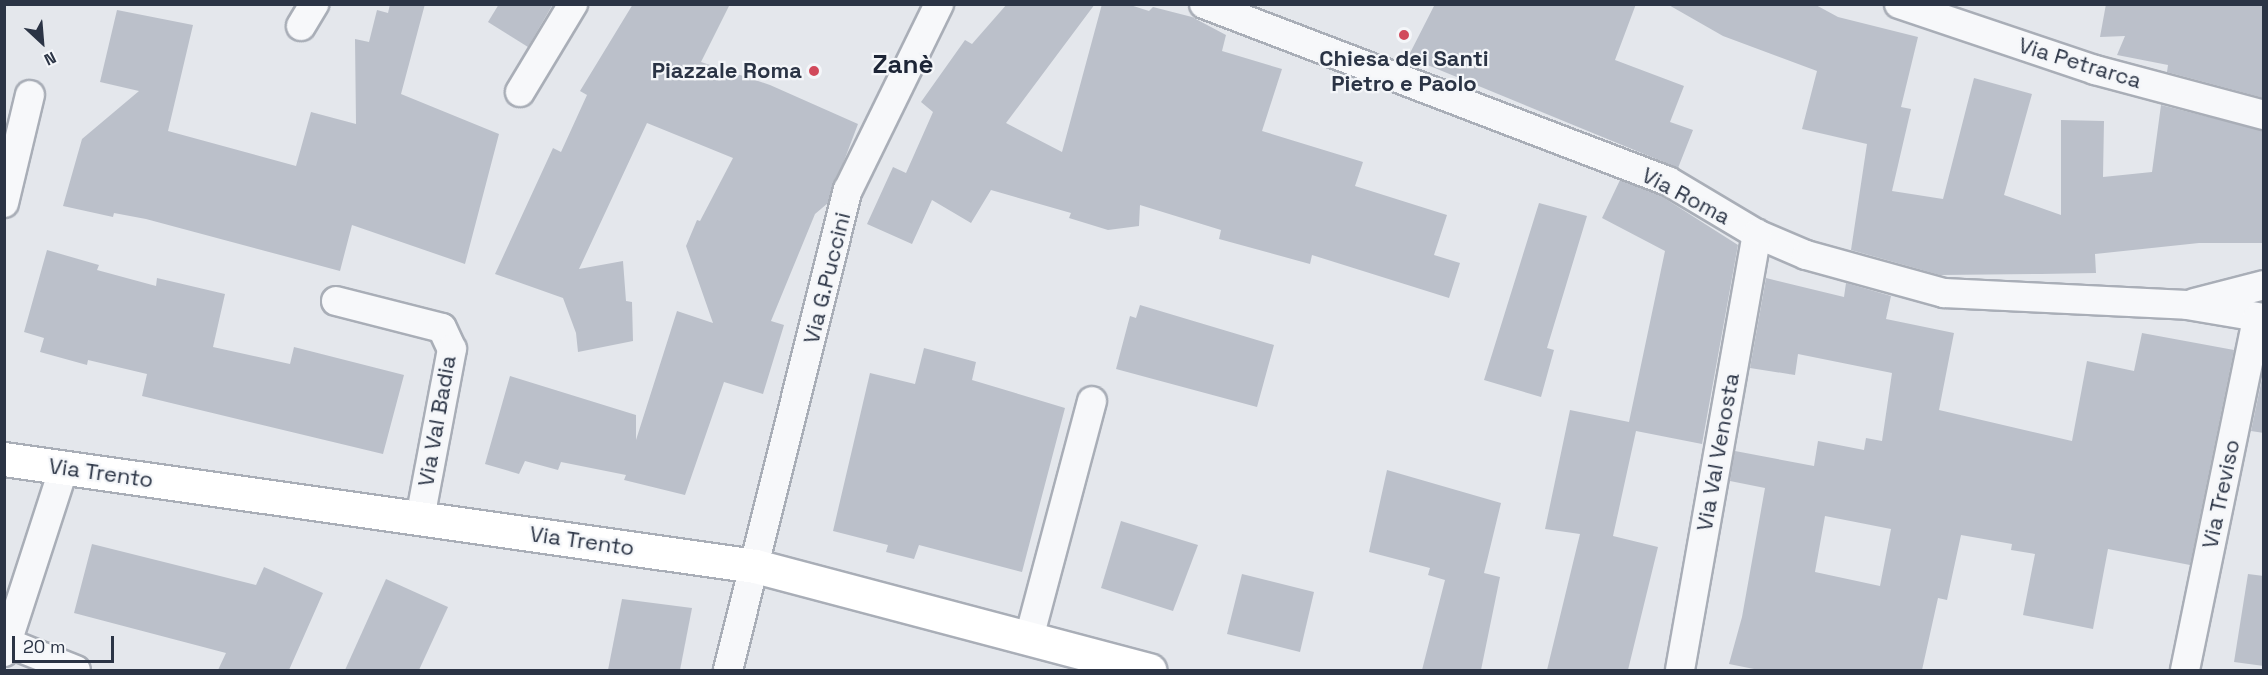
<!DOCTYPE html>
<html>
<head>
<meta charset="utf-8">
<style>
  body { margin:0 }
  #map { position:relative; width:2268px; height:675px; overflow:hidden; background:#e4e7ec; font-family:"Space Grotesk",sans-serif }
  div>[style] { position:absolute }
  .building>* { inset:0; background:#bbc0ca }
  .roads { filter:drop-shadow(2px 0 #a9aeb7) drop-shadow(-2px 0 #a9aeb7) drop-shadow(0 2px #a9aeb7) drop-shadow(0 -2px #a9aeb7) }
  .street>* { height:28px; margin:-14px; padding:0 14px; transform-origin:14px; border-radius:14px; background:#f7f8fa }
  .secondary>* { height:33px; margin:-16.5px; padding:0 16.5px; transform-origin:16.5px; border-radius:16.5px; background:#fff }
  .dots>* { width:16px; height:16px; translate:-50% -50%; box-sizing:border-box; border:3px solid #f4f6f9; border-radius:50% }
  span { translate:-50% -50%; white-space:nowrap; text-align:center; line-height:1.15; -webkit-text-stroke:4.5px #f4f6f9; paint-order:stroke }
  .poi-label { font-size:22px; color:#2b3445; font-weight:700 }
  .right { translate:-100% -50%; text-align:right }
  .street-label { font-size:22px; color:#2b3445 }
  .quarter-label { font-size:26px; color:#1d2536; font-weight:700 }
  .frame { position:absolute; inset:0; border:6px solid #2b3445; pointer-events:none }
  .north { position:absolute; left:12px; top:12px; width:60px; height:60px; -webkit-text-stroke:4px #f4f6f9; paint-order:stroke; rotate:154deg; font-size:16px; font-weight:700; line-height:24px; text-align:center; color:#2b3445 }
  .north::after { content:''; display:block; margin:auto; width:21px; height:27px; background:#2b3445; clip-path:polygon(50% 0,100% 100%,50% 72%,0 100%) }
  .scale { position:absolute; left:12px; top:636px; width:102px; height:27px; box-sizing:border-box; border:3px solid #2b3445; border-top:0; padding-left:8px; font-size:18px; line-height:21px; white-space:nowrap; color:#2b3445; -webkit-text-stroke:4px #f4f6f9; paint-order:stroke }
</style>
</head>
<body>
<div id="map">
  <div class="building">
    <div style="clip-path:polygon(390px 4px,425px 4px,401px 94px,499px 134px,465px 264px,352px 225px,340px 271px,146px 219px,114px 213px,113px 217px,63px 206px,82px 139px,139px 91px,100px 82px,117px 10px,193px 25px,168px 131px,296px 166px,311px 112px,356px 124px,355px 39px,369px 42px,377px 10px,388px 13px)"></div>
    <div style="clip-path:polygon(499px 4px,553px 4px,528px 47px,488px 22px)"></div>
    <div style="clip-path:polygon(633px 4px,730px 4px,701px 62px,770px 85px,858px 124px,828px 203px,815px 214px,771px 321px,784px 325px,763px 394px,724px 382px,685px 495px,624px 480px,626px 475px,561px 462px,558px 470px,525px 461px,519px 474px,485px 464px,510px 376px,636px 415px,636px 440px,677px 311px,713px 323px,686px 246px,697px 220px,700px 221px,733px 158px,647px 123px,579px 269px,623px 261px,626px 301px,632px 302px,633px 341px,578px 352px,576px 333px,563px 298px,495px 274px,553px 148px,561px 152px,587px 95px,580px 91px)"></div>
    <div style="clip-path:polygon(1007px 4px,1095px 4px,1006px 123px,1062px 152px,1102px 4px,1127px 4px,1149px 11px,1153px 7px,1192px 17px,1226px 35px,1222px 51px,1282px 69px,1262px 131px,1363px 162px,1355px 186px,1447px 215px,1434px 255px,1460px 263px,1449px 298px,1312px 255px,1310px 264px,1219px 239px,1221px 230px,1140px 205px,1139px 226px,1108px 230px,1069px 218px,1071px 213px,991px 190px,971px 223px,932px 200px,912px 244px,867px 224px,893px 167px,906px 173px,933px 112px,921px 102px,965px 40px,972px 44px)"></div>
    <div style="clip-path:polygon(1435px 4px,1636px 4px,1615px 60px,1684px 86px,1670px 122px,1693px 130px,1678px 168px,1408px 57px)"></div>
    <div style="clip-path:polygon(1667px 4px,1814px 4px,1838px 17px,1918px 37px,1901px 107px,1911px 109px,1892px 191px,1943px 199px,1974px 78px,2032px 94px,2004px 195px,2061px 215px,2061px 120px,2104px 121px,2103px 177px,2152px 172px,2161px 105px,2264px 131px,2264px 243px,2199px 243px,2095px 254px,2096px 273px,2041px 274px,1940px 275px,1851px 250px,1867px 144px,1802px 129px,1817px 71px,1723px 36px)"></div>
    <div style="clip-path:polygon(2106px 4px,2264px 4px,2264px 98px,2167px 72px,2168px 65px,2117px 55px,2125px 36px,2100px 37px)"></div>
    <div style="clip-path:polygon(1620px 180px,1661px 196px,1738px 245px,1702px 444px,1636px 431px,1613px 536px,1658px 547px,1628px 670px,1547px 670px,1580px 534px,1545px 529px,1570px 410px,1629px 422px,1665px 251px,1602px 218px)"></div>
    <div style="clip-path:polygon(1539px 203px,1587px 216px,1547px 348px,1554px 350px,1541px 397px,1484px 380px)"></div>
    <div style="clip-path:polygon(47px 250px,99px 265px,97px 270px,156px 286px,157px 278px,225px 294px,213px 347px,290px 364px,294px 347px,404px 375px,383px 454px,142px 396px,147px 374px,88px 360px,87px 365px,40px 352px,44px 338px,24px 332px)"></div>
    <div style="clip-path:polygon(evenodd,1766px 278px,1844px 297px,1846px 283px,1891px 296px,1886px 319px,1954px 333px,1939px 410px,2072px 441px,2087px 361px,2134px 371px,2142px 333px,2234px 350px,2190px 565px,2108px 549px,2093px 629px,2023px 615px,2035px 554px,2011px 550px,2012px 544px,1961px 535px,1947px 600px,1938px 598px,1922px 670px,1759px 670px,1729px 664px,1742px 617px,1765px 488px,1730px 481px,1735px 451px,1814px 466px,1818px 441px,1864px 450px,1866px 438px,1882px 441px,1892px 373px,1798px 354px,1795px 375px,1750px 368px,1766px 278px,1825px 516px,1891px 529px,1880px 586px,1815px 572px,1825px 516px)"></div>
    <div style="clip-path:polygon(1140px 305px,1274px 345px,1257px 407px,1116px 369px,1130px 316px,1136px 318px)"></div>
    <div style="clip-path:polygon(924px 348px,976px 362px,972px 380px,1065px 408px,1022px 572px,919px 545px,914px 559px,886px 552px,888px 545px,833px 531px,870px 373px,915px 384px)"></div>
    <div style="clip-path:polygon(2264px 369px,2264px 433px,2251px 431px)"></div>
    <div style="clip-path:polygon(1387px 470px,1501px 503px,1484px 573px,1500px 577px,1481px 670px,1422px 670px,1445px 580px,1428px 575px,1430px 568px,1369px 552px)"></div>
    <div style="clip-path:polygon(1121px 521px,1198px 545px,1173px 611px,1101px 588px)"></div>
    <div style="clip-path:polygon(92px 544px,256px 585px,264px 567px,323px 593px,289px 670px,218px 670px,226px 653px,74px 613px)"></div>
    <div style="clip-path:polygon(1242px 574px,1314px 592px,1300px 652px,1227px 634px)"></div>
    <div style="clip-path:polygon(2248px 574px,2264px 576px,2264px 666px,2234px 662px)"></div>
    <div style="clip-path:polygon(386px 579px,448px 607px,419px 670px,345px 670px)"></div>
    <div style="clip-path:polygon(622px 599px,692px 608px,680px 670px,608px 670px)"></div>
  </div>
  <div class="roads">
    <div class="street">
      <div style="left:1204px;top:4px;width:497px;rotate:20.9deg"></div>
      <div style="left:1668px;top:181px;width:104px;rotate:30.8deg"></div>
      <div style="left:1757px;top:234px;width:53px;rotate:23.2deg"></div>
      <div style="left:1806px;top:255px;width:143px;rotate:15.4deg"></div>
      <div style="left:1944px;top:293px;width:243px;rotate:2.8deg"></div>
      <div style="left:2187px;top:305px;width:78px;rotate:9.6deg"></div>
      <div style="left:1899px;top:4px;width:207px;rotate:18.6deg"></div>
      <div style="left:2095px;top:70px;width:175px;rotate:14.9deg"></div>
      <div style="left:301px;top:26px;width:26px;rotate:-59deg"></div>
      <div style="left:520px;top:92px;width:103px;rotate:-58.9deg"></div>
      <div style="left:4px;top:203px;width:111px;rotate:-76.5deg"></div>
      <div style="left:336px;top:301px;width:109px;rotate:14.3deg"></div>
      <div style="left:442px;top:328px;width:23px;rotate:65deg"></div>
      <div style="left:452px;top:349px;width:172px;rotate:100.7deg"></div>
      <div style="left:2194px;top:303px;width:72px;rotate:-14.4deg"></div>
      <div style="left:1029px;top:638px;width:245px;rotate:-75.1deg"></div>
      <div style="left:8px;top:643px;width:73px;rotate:21.7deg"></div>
      <div style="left:4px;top:652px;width:194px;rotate:-72deg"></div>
      <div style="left:728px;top:670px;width:495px;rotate:-76deg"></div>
      <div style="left:848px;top:190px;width:207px;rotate:-63.9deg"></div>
      <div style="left:1680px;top:670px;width:443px;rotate:-80deg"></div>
      <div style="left:2185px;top:670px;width:359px;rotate:-78.4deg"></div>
    </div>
    <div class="secondary">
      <div style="left:4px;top:459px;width:759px;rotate:8.11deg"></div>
      <div style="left:755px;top:566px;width:408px;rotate:14.8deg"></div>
    </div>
  </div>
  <div class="dots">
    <div style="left:1404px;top:35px;background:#d1495b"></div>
    <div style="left:814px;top:71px;background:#d1495b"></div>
  </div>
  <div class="poi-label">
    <span style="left:1404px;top:71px">Chiesa dei Santi<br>Pietro e Paolo</span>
    <span class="right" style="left:802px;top:71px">Piazzale Roma</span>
  </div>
  <div class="street-label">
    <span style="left:2080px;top:63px;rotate:17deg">Via Petrarca</span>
    <span style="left:1686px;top:196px;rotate:28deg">Via Roma</span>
    <span style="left:827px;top:278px;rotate:-76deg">Via G.Puccini</span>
    <span style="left:437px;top:421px;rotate:-80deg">Via Val Badia</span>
    <span style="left:1718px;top:452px;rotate:-80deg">Via Val Venosta</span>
    <span style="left:101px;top:473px;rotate:8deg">Via Trento</span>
    <span style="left:2221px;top:494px;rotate:-78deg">Via Treviso</span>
    <span style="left:582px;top:541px;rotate:8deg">Via Trento</span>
  </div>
  <div class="quarter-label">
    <span style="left:903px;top:65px">Zanè</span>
  </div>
  <div class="frame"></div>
  <div class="north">N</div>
  <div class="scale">20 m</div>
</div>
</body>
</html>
